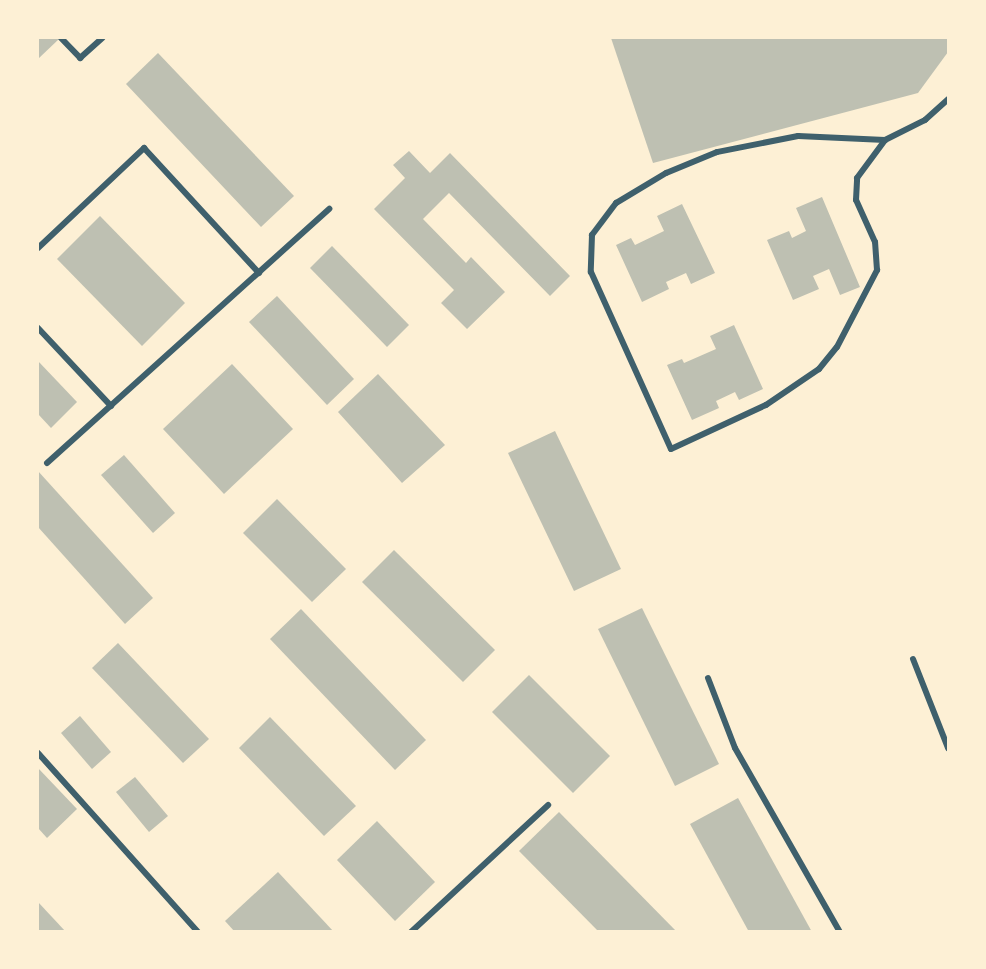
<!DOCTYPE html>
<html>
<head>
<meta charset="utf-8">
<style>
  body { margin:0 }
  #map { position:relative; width:986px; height:969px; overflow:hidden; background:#fdf0d5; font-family:"Archivo Narrow",sans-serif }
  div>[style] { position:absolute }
  .building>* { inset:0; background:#bec0b2 }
  .minor>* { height:6px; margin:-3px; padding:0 3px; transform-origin:3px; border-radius:3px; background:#3f606c }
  span { translate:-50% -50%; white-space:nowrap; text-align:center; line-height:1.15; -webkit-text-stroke:4.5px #fdf0d5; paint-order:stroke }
  .frame { position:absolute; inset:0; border:39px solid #fdf0d5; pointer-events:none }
</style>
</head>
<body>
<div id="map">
  <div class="building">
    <div style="clip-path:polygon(38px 38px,59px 39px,38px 59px)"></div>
    <div style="clip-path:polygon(611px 38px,948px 38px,948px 52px,918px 93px,653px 163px)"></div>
    <div style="clip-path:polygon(158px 53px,294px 196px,261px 227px,126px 84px)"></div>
    <div style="clip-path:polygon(409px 151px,430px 173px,450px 153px,570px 276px,550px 296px,449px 193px,423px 219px,466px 263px,471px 257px,505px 292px,467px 329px,441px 303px,454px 290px,374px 209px,405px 178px,393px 165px)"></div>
    <div style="clip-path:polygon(822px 197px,860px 287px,840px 295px,829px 269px,813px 276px,819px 289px,793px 300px,767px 240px,789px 231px,792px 238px,806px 231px,796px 208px)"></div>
    <div style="clip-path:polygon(682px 204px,715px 273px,691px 284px,686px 273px,666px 282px,669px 289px,642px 302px,616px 245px,631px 238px,635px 245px,664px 231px,657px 216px)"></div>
    <div style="clip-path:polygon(100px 216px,185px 303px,142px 346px,57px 259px)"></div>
    <div style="clip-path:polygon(332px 246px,409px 325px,387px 347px,310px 268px)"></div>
    <div style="clip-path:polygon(277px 296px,354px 379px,327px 405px,249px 322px)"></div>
    <div style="clip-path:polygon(734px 325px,763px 389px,739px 400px,735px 392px,716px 401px,719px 408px,692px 420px,667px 365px,682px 359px,684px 363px,716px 349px,710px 336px)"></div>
    <div style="clip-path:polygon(38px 361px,77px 402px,51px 428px,38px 414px)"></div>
    <div style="clip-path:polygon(232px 364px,293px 429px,224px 494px,163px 429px)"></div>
    <div style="clip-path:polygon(378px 374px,445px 445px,402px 483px,338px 412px)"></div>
    <div style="clip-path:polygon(555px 431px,621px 569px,574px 591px,508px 453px)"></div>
    <div style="clip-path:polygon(124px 455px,175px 513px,153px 533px,101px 475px)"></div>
    <div style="clip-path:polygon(38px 471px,153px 598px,125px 624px,38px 527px)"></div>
    <div style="clip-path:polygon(277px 499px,346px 569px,312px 602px,243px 533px)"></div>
    <div style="clip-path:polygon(394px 550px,495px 650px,463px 682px,362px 582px)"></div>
    <div style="clip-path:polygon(642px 608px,719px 764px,675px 786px,598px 629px)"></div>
    <div style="clip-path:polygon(301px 609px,426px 740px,395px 770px,270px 639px)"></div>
    <div style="clip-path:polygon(118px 643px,209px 739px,183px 763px,92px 668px)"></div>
    <div style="clip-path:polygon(529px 675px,610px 756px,573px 793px,492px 712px)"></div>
    <div style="clip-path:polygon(80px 716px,111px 752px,92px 769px,61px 733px)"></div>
    <div style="clip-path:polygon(270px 717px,356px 806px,324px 836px,239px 748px)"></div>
    <div style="clip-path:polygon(38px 768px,77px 809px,47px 838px,38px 828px)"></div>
    <div style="clip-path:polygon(135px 777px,168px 816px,149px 832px,116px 792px)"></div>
    <div style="clip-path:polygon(738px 798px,812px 932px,749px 932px,690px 824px)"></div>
    <div style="clip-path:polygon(559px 812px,677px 932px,599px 932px,519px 851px)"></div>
    <div style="clip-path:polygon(377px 821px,435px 882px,395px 921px,337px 860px)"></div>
    <div style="clip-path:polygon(278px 872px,334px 932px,235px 932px,225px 921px)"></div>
    <div style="clip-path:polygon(38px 902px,66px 932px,38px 932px)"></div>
  </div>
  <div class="minor">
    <div style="left:61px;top:38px;width:28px;rotate:46deg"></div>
    <div style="left:80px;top:58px;width:30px;rotate:-42deg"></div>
    <div style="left:885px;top:140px;width:87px;rotate:-177.4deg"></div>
    <div style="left:798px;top:136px;width:83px;rotate:168.8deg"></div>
    <div style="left:717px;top:152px;width:55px;rotate:157.6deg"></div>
    <div style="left:666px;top:173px;width:58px;rotate:149deg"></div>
    <div style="left:616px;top:203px;width:40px;rotate:127deg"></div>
    <div style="left:592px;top:235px;width:37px;rotate:92deg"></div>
    <div style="left:591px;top:272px;width:194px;rotate:65.7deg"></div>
    <div style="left:671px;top:449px;width:105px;rotate:-24.9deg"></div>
    <div style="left:766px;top:405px;width:64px;rotate:-34.2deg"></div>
    <div style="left:819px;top:369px;width:28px;rotate:-51deg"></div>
    <div style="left:837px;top:347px;width:87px;rotate:-62.5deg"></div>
    <div style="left:877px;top:270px;width:28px;rotate:-94deg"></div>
    <div style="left:875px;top:242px;width:46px;rotate:-114.3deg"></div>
    <div style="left:856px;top:200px;width:22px;rotate:-87deg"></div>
    <div style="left:857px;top:178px;width:47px;rotate:-53.6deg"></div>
    <div style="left:885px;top:140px;width:45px;rotate:-26.6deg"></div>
    <div style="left:925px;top:120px;width:31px;rotate:-42deg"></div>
    <div style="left:38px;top:248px;width:146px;rotate:-43.3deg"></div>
    <div style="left:144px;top:148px;width:170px;rotate:47.4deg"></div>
    <div style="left:38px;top:328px;width:107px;rotate:46.9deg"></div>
    <div style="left:47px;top:463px;width:380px;rotate:-42deg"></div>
    <div style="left:913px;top:659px;width:96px;rotate:68.5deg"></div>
    <div style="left:708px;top:678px;width:75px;rotate:68.9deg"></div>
    <div style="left:735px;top:748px;width:212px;rotate:60.3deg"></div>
    <div style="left:38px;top:753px;width:240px;rotate:48.2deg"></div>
    <div style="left:411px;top:932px;width:187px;rotate:-42.8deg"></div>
  </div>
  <div class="frame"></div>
</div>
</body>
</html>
